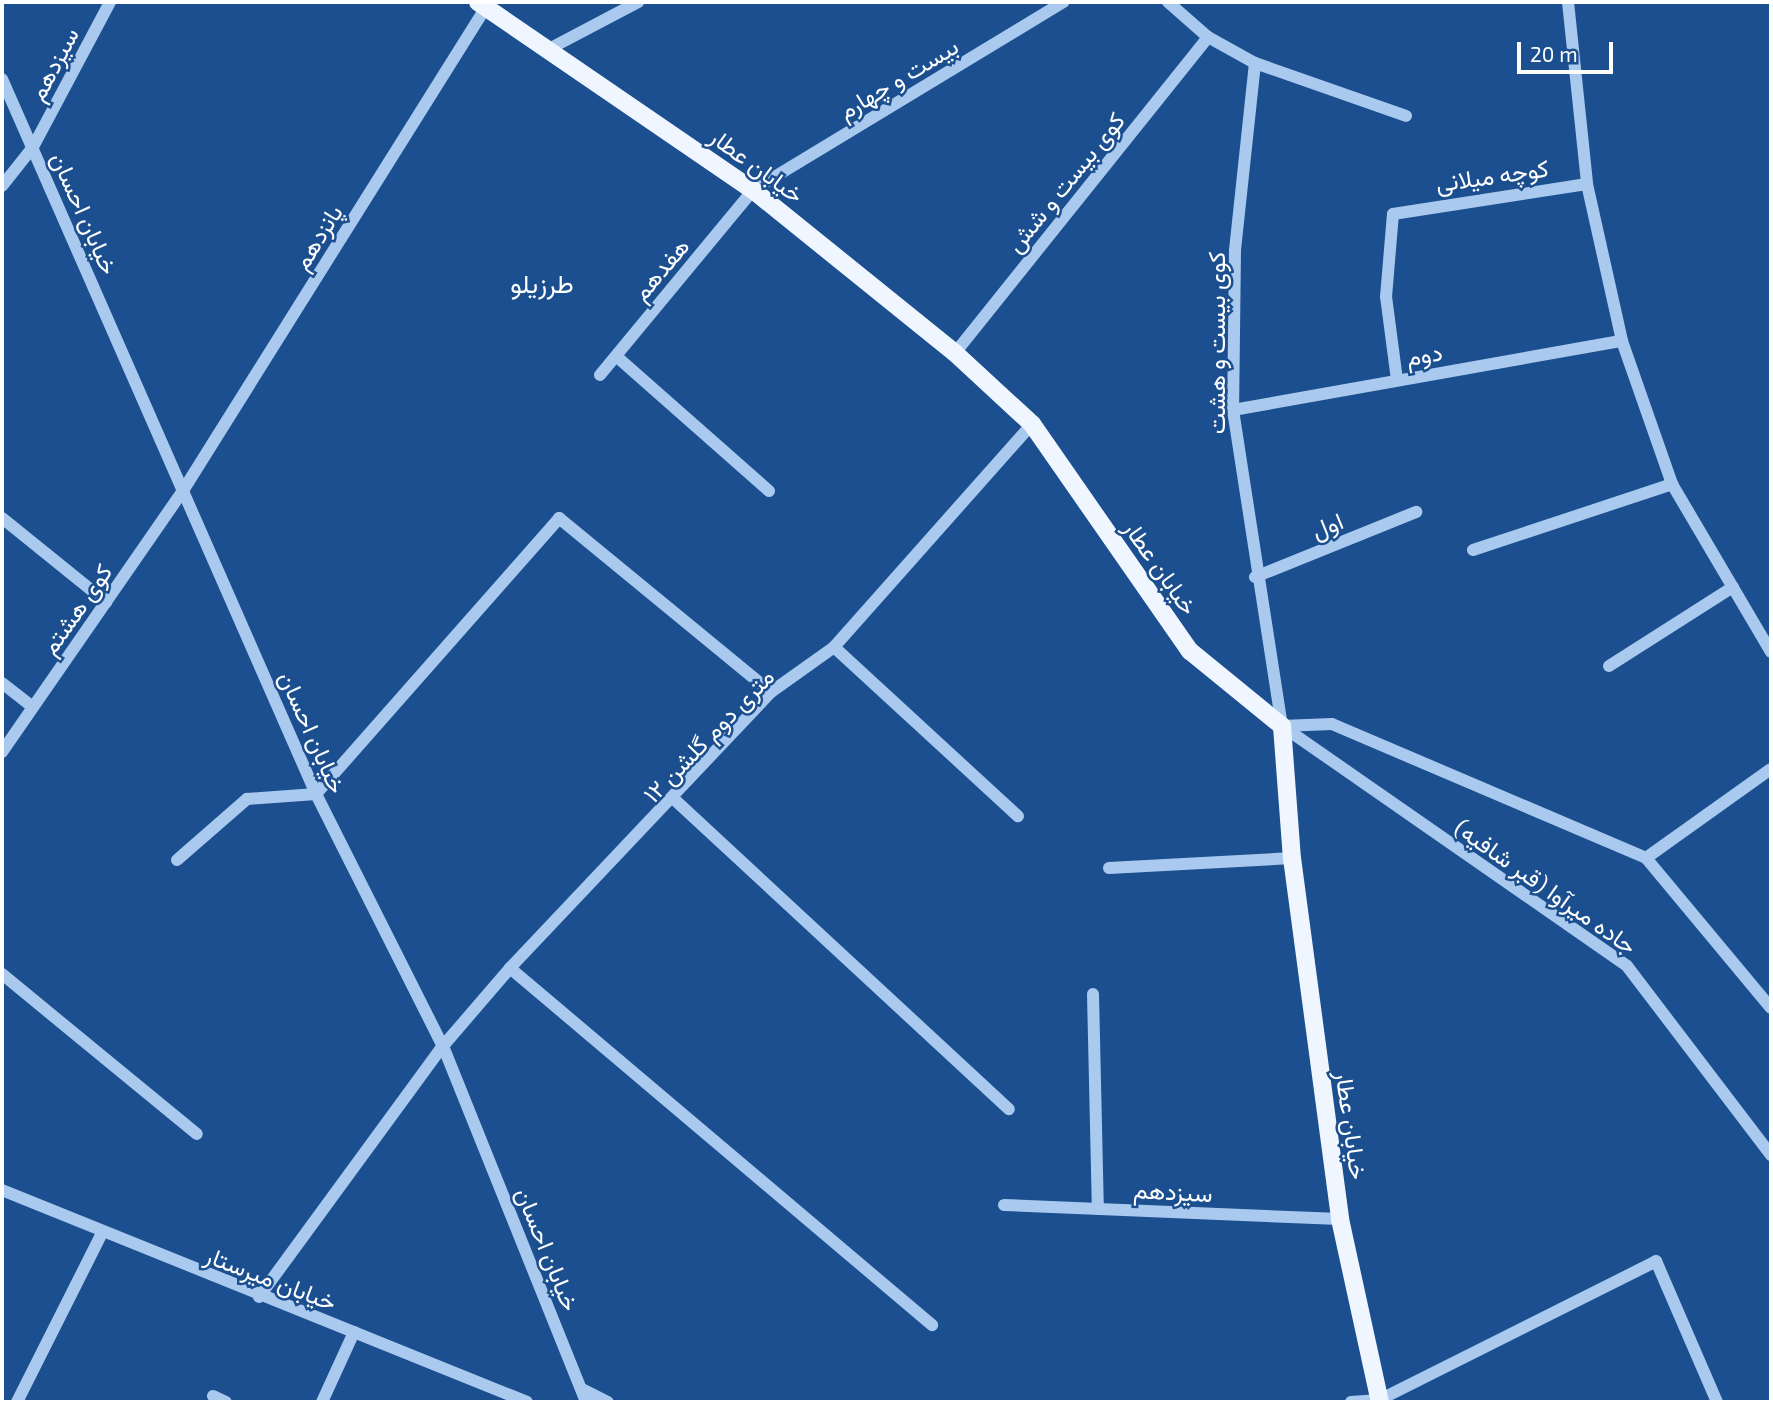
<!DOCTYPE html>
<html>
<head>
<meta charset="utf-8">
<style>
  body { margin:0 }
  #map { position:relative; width:1773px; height:1404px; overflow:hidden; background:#1b4f8f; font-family:"Exo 2",Vazirmatn,sans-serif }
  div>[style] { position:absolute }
  .minor>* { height:12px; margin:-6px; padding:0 6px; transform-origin:6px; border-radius:6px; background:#a9c9ee }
  .major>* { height:18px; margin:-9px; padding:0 9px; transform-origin:9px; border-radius:9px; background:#f0f6ff }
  span { translate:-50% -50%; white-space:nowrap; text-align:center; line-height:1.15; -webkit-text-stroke:5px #1b4f8f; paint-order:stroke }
  .street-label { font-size:24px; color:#fff }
  .neighbourhood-label { font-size:26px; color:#fff }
  .frame { position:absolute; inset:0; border:4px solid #fff; pointer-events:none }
  .scale { position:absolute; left:1517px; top:42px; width:96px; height:32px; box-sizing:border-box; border:4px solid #fff; border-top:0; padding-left:9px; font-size:21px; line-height:24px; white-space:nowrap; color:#fff; -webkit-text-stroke:5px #1b4f8f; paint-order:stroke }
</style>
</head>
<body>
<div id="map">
  <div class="minor">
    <div style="left:1168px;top:2px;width:53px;rotate:41.2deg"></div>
    <div style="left:1208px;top:37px;width:54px;rotate:29deg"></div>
    <div style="left:1255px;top:63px;width:189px;rotate:96.1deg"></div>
    <div style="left:1235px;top:251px;width:159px;rotate:90.7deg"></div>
    <div style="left:1233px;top:410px;width:320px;rotate:81.2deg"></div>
    <div style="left:1568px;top:2px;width:183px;rotate:84deg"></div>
    <div style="left:1587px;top:184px;width:161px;rotate:77.4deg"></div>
    <div style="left:1622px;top:341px;width:151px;rotate:70.7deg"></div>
    <div style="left:1672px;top:484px;width:195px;rotate:59.5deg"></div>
    <div style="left:549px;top:49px;width:101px;rotate:-27.8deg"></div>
    <div style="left:1255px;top:63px;width:160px;rotate:19.3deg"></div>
    <div style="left:2px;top:79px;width:781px;rotate:66.29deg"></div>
    <div style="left:316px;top:794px;width:282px;rotate:63.3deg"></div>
    <div style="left:443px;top:1046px;width:384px;rotate:68.1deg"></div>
    <div style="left:2px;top:186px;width:50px;rotate:-51.5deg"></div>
    <div style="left:33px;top:147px;width:164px;rotate:-62deg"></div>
    <div style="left:955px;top:353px;width:405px;rotate:-51.3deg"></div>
    <div style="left:616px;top:356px;width:204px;rotate:41.4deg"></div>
    <div style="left:600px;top:375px;width:240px;rotate:-50.4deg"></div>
    <div style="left:753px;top:190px;width:363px;rotate:-31.2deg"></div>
    <div style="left:1397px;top:380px;width:84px;rotate:-97.5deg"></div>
    <div style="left:1386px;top:297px;width:83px;rotate:-85.2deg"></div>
    <div style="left:1393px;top:214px;width:196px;rotate:-8.8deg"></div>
    <div style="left:1233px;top:410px;width:395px;rotate:-10.1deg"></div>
    <div style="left:2px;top:518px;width:134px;rotate:38.9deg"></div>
    <div style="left:1473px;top:550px;width:210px;rotate:-18.3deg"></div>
    <div style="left:1255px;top:577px;width:174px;rotate:-22deg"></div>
    <div style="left:834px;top:647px;width:250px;rotate:42.6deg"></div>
    <div style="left:1609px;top:666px;width:147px;rotate:-32.5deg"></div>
    <div style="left:2px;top:683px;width:39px;rotate:38deg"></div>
    <div style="left:1282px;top:726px;width:420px;rotate:34.8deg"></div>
    <div style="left:1627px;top:966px;width:238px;rotate:52.7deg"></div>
    <div style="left:1282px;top:726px;width:50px;rotate:-2.3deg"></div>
    <div style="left:1332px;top:724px;width:341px;rotate:23.1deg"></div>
    <div style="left:1646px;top:858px;width:153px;rotate:-35.5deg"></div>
    <div style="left:2px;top:752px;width:320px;rotate:-55.3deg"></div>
    <div style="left:184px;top:489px;width:569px;rotate:-57.93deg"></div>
    <div style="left:675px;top:800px;width:455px;rotate:42.8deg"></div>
    <div style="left:1646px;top:858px;width:195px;rotate:50.2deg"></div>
    <div style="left:177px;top:860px;width:93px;rotate:-41.1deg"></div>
    <div style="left:247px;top:799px;width:69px;rotate:-4.1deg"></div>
    <div style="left:316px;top:794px;width:368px;rotate:-48.6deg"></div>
    <div style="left:559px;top:518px;width:274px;rotate:39.4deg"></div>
    <div style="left:1109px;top:868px;width:183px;rotate:-3.1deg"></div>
    <div style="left:510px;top:968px;width:553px;rotate:40.23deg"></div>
    <div style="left:2px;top:974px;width:252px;rotate:39.4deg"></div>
    <div style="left:1093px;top:994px;width:215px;rotate:88.7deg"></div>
    <div style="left:2px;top:1190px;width:566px;rotate:21.99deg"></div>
    <div style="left:1004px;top:1205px;width:336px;rotate:2.4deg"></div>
    <div style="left:259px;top:1297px;width:311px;rotate:-53.8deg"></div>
    <div style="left:443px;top:1046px;width:103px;rotate:-49.3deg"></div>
    <div style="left:510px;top:968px;width:380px;rotate:-46.6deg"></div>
    <div style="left:771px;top:692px;width:77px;rotate:-35.5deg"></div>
    <div style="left:834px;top:647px;width:298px;rotate:-48.4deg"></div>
    <div style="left:582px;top:1389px;width:29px;rotate:27deg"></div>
    <div style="left:213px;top:1396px;width:14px;rotate:25deg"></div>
    <div style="left:17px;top:1402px;width:189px;rotate:-63.3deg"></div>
    <div style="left:322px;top:1402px;width:77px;rotate:-65.4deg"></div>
    <div style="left:1351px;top:1402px;width:28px;rotate:-4deg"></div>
    <div style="left:1379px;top:1400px;width:310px;rotate:-26.6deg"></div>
    <div style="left:1656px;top:1261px;width:154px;rotate:66.6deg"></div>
  </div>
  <div class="major">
    <div style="left:478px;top:2px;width:333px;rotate:34.4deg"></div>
    <div style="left:753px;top:190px;width:260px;rotate:38.9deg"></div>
    <div style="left:955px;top:353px;width:105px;rotate:42.7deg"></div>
    <div style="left:1032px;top:424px;width:277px;rotate:55.2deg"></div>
    <div style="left:1190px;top:651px;width:119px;rotate:39.2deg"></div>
    <div style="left:1282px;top:726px;width:132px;rotate:85.7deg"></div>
    <div style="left:1292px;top:858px;width:364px;rotate:82.4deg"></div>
    <div style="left:1340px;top:1219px;width:187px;rotate:77.7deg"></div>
  </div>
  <div class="street-label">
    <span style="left:53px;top:64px;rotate:-62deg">سیزدهم</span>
    <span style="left:898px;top:78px;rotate:-31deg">بیست و چهارم</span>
    <span style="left:757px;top:165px;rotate:36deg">خیابان عطار</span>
    <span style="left:1492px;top:175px;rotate:-8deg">کوچه میلانی</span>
    <span style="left:1065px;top:182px;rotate:-51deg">کوی بیست و شش</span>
    <span style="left:85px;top:213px;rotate:66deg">خیابان احسان</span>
    <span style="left:317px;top:237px;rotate:-58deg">پانزدهم</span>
    <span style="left:660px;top:269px;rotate:-50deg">هفدهم</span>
    <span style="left:1216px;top:343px;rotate:-90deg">کوی بیست و هشت</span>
    <span style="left:1424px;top:354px;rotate:-10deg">دوم</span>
    <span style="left:1327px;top:525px;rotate:-22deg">اول</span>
    <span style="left:1161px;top:567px;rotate:55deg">خیابان عطار</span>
    <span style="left:76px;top:609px;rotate:-55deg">کوی هشتم</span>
    <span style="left:313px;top:732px;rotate:66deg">خیابان احسان</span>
    <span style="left:708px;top:735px;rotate:-46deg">۱۲ متری دوم گلشن</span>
    <span style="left:1546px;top:886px;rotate:35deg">جاده میرآوا (قبر شافیه)</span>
    <span style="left:1352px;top:1125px;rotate:82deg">خیابان عطار</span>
    <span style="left:1173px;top:1191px;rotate:3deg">سیزدهم</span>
    <span style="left:548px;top:1249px;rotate:68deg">خیابان احسان</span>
    <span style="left:271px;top:1278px;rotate:21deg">خیابان میرستار</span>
  </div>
  <div class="neighbourhood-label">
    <span style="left:542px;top:283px">طرزیلو</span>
  </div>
  <div class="frame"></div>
  <div class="scale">20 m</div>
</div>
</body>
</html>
